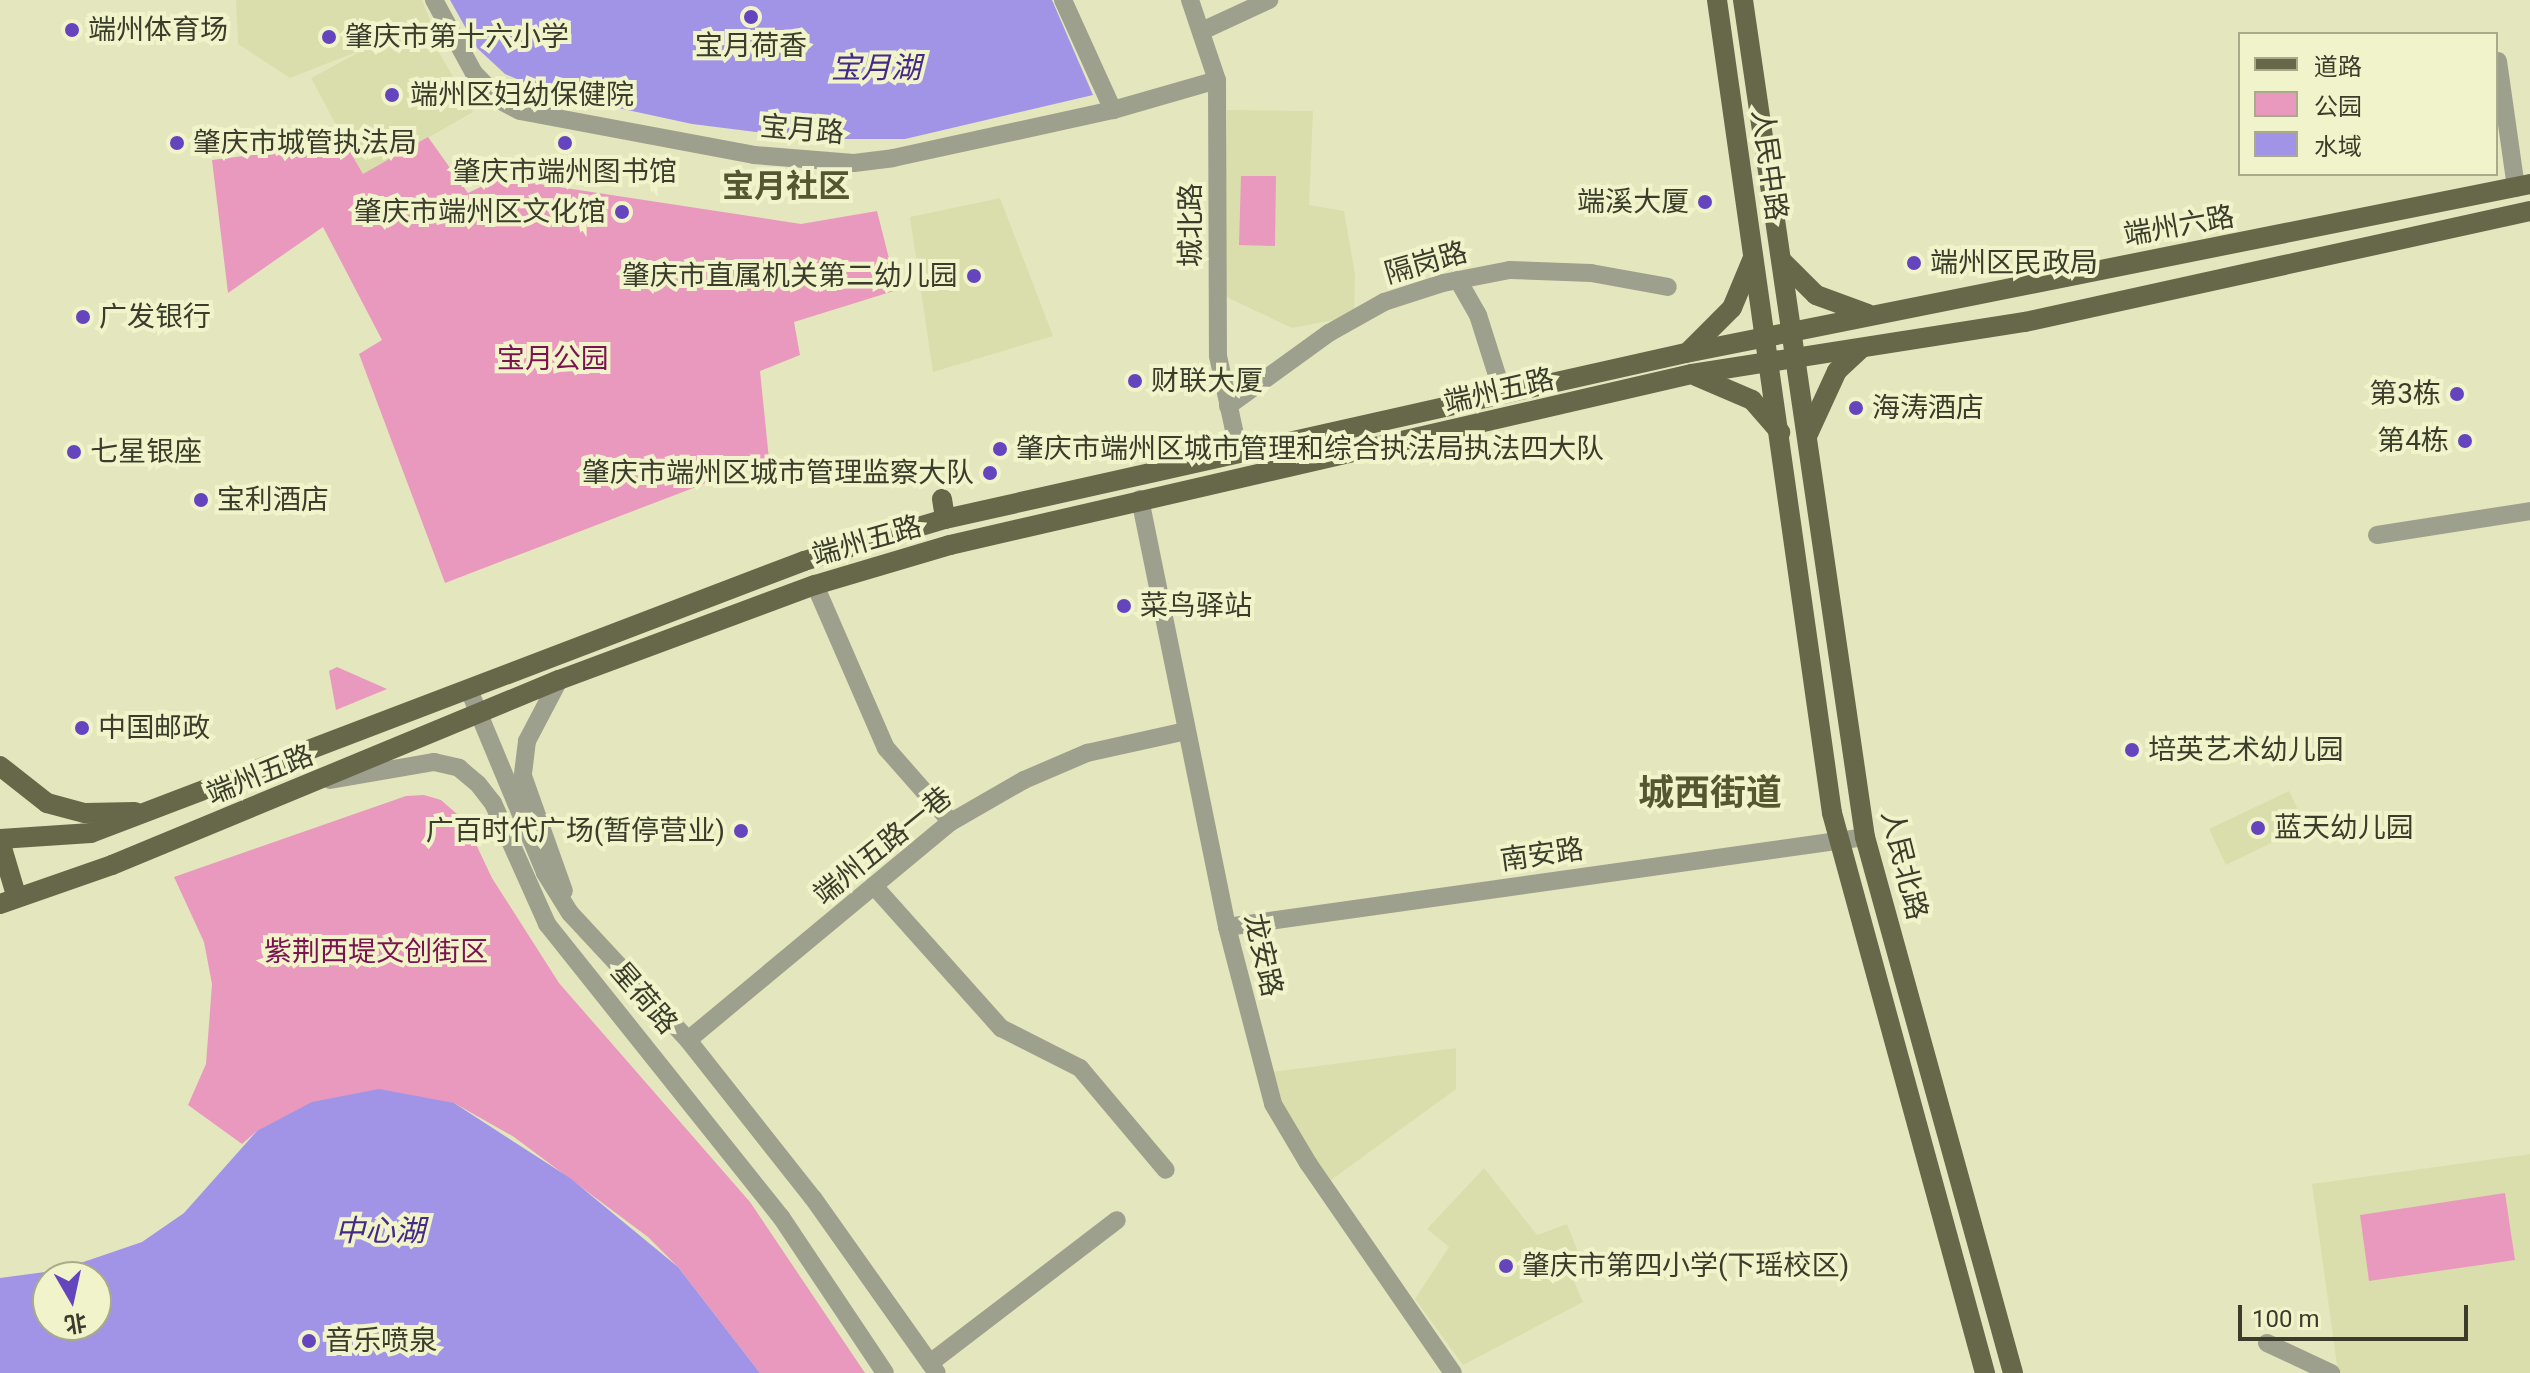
<!DOCTYPE html>
<html>
<head>
<meta charset="utf-8">
<style>
  body { margin:0 }
  #map { position:relative; width:2530px; height:1373px; overflow:hidden; background:#e4e7bd; font-family:Roboto,"Noto Sans SC",sans-serif }
  div>[style] { position:absolute }
  .built>* { inset:0; background:#dadeac }
  .green>* { inset:0; background:#e999be }
  .water>* { inset:0; background:#a194e6 }
  .minor>* { height:18px; margin:-9px; padding:0 9px; transform-origin:9px; border-radius:9px; background:#9ea08e }
  .major>* { height:20px; margin:-10px; padding:0 10px; transform-origin:10px; border-radius:10px; background:#666849 }
  .dots>* { width:22px; height:22px; translate:-50% -50%; box-sizing:border-box; border:4px solid #f1f4ca; border-radius:50% }
  span { translate:-50% -50%; white-space:nowrap; text-align:center; line-height:1.15; -webkit-text-stroke:8px #f1f4ca; paint-order:stroke }
  .poi-label { font-size:28px; color:#3b3c2b }
  .left { translate:0 -50%; text-align:left }
  .right { translate:-100% -50%; text-align:right }
  .street-label { font-size:28px; color:#3b3c2b }
  .park-label { font-size:28px; color:#7c1351 }
  .water-label { font-size:30px; color:#442987; font-style:italic }
  .quarter-label { font-size:32px; color:#555732; font-weight:700 }
  .district-label { font-size:36px; color:#555732; font-weight:700 }
  .legend { position:absolute; left:2238px; top:32px; width:260px; height:144px; box-sizing:border-box; background:#f1f4ca; border:2px solid #a8aa8a; margin:0; padding:10px 14px; list-style:none; font-size:24px; color:#3b3c2b }
  .legend li { display:flex; align-items:center; gap:16px; height:40px }
  .legend b { width:40px; border:2px solid #a8aa8a }
  .north { position:absolute; left:32px; top:1261px; width:80px; height:80px; box-sizing:border-box; background:#f1f4ca; border:2px solid #a8aa8a; border-radius:50%; rotate:171deg; font-size:22px; font-weight:700; line-height:32px; text-align:center; color:#3b3c2b }
  .north::after { content:''; display:block; margin:auto; width:28px; height:36px; background:#6545bd; clip-path:polygon(50% 0,100% 100%,50% 72%,0 100%) }
  .scale { position:absolute; left:2238px; top:1305px; width:230px; height:36px; box-sizing:border-box; border:4px solid #3b3c2b; border-top:0; padding-left:10px; font-size:24px; line-height:28px; white-space:nowrap; color:#3b3c2b; -webkit-text-stroke:6px #f1f4ca; paint-order:stroke }
</style>
</head>
<body>
<div id="map">
  <div class="built">
    <div style="clip-path:polygon(236px 0,422px 0,434px 30px,428px 33px,473px 112px,363px 175px,311px 78px,369px 47px,290px 78px,238px 44px)"></div>
    <div style="clip-path:polygon(1227px 110px,1313px 111px,1309px 205px,1344px 211px,1355px 275px,1354px 316px,1292px 328px,1222px 295px)"></div>
    <div style="clip-path:polygon(1000px 198px,1053px 336px,933px 372px,910px 217px)"></div>
    <div style="clip-path:polygon(2289px 791px,2306px 826px,2226px 865px,2209px 829px)"></div>
    <div style="clip-path:polygon(1456px 1048px,1456px 1089px,1331px 1180px,1286px 1118px,1272px 1072px)"></div>
    <div style="clip-path:polygon(2530px 1154px,2530px 1373px,2338px 1373px,2312px 1184px)"></div>
    <div style="clip-path:polygon(1484px 1168px,1537px 1235px,1567px 1224px,1582px 1262px,1569px 1270px,1583px 1302px,1463px 1365px,1415px 1299px,1449px 1247px,1427px 1229px)"></div>
  </div>
  <div class="green">
    <div style="clip-path:polygon(428px 137px,468px 193px,499px 178px,801px 224px,877px 211px,897px 290px,794px 322px,800px 355px,760px 371px,769px 459px,445px 583px,359px 354px,382px 340px,323px 227px,228px 293px,212px 160px,345px 143px,363px 174px)"></div>
    <div style="clip-path:polygon(1241px 176px,1276px 176px,1275px 246px,1239px 245px)"></div>
    <div style="clip-path:polygon(337px 667px,387px 689px,336px 710px,329px 671px)"></div>
    <div style="clip-path:polygon(424px 795px,441px 800px,465px 821px,492px 878px,559px 983px,750px 1202px,865px 1373px,760px 1373px,678px 1267px,648px 1237px,514px 1137px,454px 1103px,257px 1131px,242px 1144px,188px 1105px,206px 1064px,212px 984px,204px 942px,174px 877px,406px 796px)"></div>
    <div style="clip-path:polygon(2505px 1193px,2515px 1260px,2369px 1281px,2360px 1215px)"></div>
  </div>
  <div class="water">
    <div style="clip-path:polygon(450px 0,1052px 0,1093px 95px,905px 139px,813px 139px,692px 124px,549px 93px,505px 74px,477px 48px)"></div>
    <div style="clip-path:polygon(evenodd,379px 1089px,454px 1103px,570px 1178px,678px 1267px,760px 1373px,0 1373px,0 1278px,60px 1270px,142px 1242px,184px 1213px,257px 1131px,312px 1102px,379px 1089px,48px 1277px,96px 1277px,96px 1325px,48px 1325px,48px 1277px)"></div>
  </div>
  <div class="minor">
    <div style="left:434px;top:0;width:83px;rotate:61.3deg"></div>
    <div style="left:474px;top:73px;width:39px;rotate:46deg"></div>
    <div style="left:501px;top:101px;width:21px;rotate:28deg"></div>
    <div style="left:520px;top:111px;width:238px;rotate:10.6deg"></div>
    <div style="left:754px;top:155px;width:100px;rotate:4.6deg"></div>
    <div style="left:854px;top:163px;width:39px;rotate:-7deg"></div>
    <div style="left:893px;top:158px;width:225px;rotate:-12.3deg"></div>
    <div style="left:1113px;top:110px;width:108px;rotate:-16.1deg"></div>
    <div style="left:1063px;top:0;width:121px;rotate:65.6deg"></div>
    <div style="left:1190px;top:0;width:84px;rotate:71.4deg"></div>
    <div style="left:1217px;top:80px;width:276px;rotate:89.8deg"></div>
    <div style="left:1218px;top:356px;width:99px;rotate:77.8deg"></div>
    <div style="left:1204px;top:30px;width:72px;rotate:-24.8deg"></div>
    <div style="left:2498px;top:61px;width:128px;rotate:81.9deg"></div>
    <div style="left:1458px;top:280px;width:40px;rotate:60.3deg"></div>
    <div style="left:1478px;top:315px;width:66px;rotate:72.4deg"></div>
    <div style="left:1228px;top:406px;width:125px;rotate:-35.9deg"></div>
    <div style="left:1329px;top:333px;width:63px;rotate:-29.4deg"></div>
    <div style="left:1384px;top:302px;width:62px;rotate:-17.9deg"></div>
    <div style="left:1443px;top:283px;width:68px;rotate:-11deg"></div>
    <div style="left:1510px;top:270px;width:81px;rotate:2.1deg"></div>
    <div style="left:1591px;top:273px;width:78px;rotate:10.3deg"></div>
    <div style="left:1140px;top:499px;width:437px;rotate:78.5deg"></div>
    <div style="left:1227px;top:927px;width:183px;rotate:75.4deg"></div>
    <div style="left:1273px;top:1104px;width:69px;rotate:59.3deg"></div>
    <div style="left:1308px;top:1163px;width:255px;rotate:55.4deg"></div>
    <div style="left:2377px;top:535px;width:155px;rotate:-8.9deg"></div>
    <div style="left:815px;top:585px;width:178px;rotate:66.5deg"></div>
    <div style="left:886px;top:748px;width:98px;rotate:48.7deg"></div>
    <div style="left:559px;top:680px;width:69px;rotate:117.7deg"></div>
    <div style="left:527px;top:741px;width:35px;rotate:97deg"></div>
    <div style="left:523px;top:776px;width:122px;rotate:70.4deg"></div>
    <div style="left:469px;top:690px;width:198px;rotate:67.4deg"></div>
    <div style="left:545px;top:873px;width:47px;rotate:58deg"></div>
    <div style="left:570px;top:913px;width:173px;rotate:47.1deg"></div>
    <div style="left:688px;top:1040px;width:201px;rotate:51.7deg"></div>
    <div style="left:813px;top:1198px;width:214px;rotate:54.7deg"></div>
    <div style="left:330px;top:780px;width:106px;rotate:-9.8deg"></div>
    <div style="left:434px;top:762px;width:26px;rotate:13deg"></div>
    <div style="left:459px;top:768px;width:25px;rotate:40deg"></div>
    <div style="left:478px;top:784px;width:24px;rotate:52deg"></div>
    <div style="left:493px;top:803px;width:133px;rotate:65.9deg"></div>
    <div style="left:547px;top:924px;width:375px;rotate:51.4deg"></div>
    <div style="left:781px;top:1217px;width:187px;rotate:56.3deg"></div>
    <div style="left:874px;top:886px;width:191px;rotate:48.2deg"></div>
    <div style="left:1001px;top:1028px;width:89px;rotate:26.9deg"></div>
    <div style="left:1080px;top:1068px;width:133px;rotate:49.9deg"></div>
    <div style="left:1227px;top:927px;width:644px;rotate:-8.03deg"></div>
    <div style="left:688px;top:1040px;width:342px;rotate:-39.7deg"></div>
    <div style="left:951px;top:822px;width:84px;rotate:-29.9deg"></div>
    <div style="left:1024px;top:780px;width:69px;rotate:-23.2deg"></div>
    <div style="left:1087px;top:753px;width:101px;rotate:-12.5deg"></div>
    <div style="left:2267px;top:1343px;width:71px;rotate:25.1deg"></div>
    <div style="left:930px;top:1363px;width:235px;rotate:-37.4deg"></div>
  </div>
  <div class="major">
    <div style="left:1717px;top:0;width:821px;rotate:81.95deg"></div>
    <div style="left:1832px;top:813px;width:581px;rotate:74.72deg"></div>
    <div style="left:1743px;top:0;width:846px;rotate:81.71deg"></div>
    <div style="left:1865px;top:837px;width:556px;rotate:74.56deg"></div>
    <div style="left:1782px;top:261px;width:48px;rotate:45deg"></div>
    <div style="left:1816px;top:295px;width:55px;rotate:20.1deg"></div>
    <div style="left:1690px;top:350px;width:59px;rotate:-45deg"></div>
    <div style="left:1732px;top:308px;width:52px;rotate:-67.4deg"></div>
    <div style="left:1696px;top:376px;width:61px;rotate:23.2deg"></div>
    <div style="left:1752px;top:400px;width:43px;rotate:48.8deg"></div>
    <div style="left:1808px;top:434px;width:69px;rotate:-65.3deg"></div>
    <div style="left:1837px;top:371px;width:33px;rotate:-43deg"></div>
    <div style="left:942px;top:499px;width:20px;rotate:81deg"></div>
    <div style="left:0;top:766px;width:60px;rotate:38.2deg"></div>
    <div style="left:47px;top:803px;width:39px;rotate:15deg"></div>
    <div style="left:85px;top:813px;width:50px;rotate:-1.1deg"></div>
    <div style="left:0;top:839px;width:91px;rotate:-3.8deg"></div>
    <div style="left:91px;top:833px;width:763px;rotate:-20.88deg"></div>
    <div style="left:804px;top:561px;width:147px;rotate:-16.6deg"></div>
    <div style="left:945px;top:519px;width:759px;rotate:-12.63deg"></div>
    <div style="left:1686px;top:353px;width:861px;rotate:-11.32deg"></div>
    <div style="left:0;top:841px;width:56px;rotate:73.5deg"></div>
    <div style="left:0;top:904px;width:119px;rotate:-19.2deg"></div>
    <div style="left:112px;top:865px;width:484px;rotate:-22.5deg"></div>
    <div style="left:559px;top:680px;width:273px;rotate:-20.4deg"></div>
    <div style="left:815px;top:585px;width:141px;rotate:-16.5deg"></div>
    <div style="left:950px;top:545px;width:761px;rotate:-12.98deg"></div>
    <div style="left:1692px;top:374px;width:337px;rotate:-8.9deg"></div>
    <div style="left:2025px;top:322px;width:517px;rotate:-12.4deg"></div>
  </div>
  <div class="dots">
    <div style="left:751px;top:17px;background:#6545bd"></div>
    <div style="left:72px;top:30px;background:#6545bd"></div>
    <div style="left:329px;top:37px;background:#6545bd"></div>
    <div style="left:392px;top:95px;background:#6545bd"></div>
    <div style="left:177px;top:143px;background:#6545bd"></div>
    <div style="left:565px;top:143px;background:#6545bd"></div>
    <div style="left:1705px;top:202px;background:#6545bd"></div>
    <div style="left:622px;top:212px;background:#6545bd"></div>
    <div style="left:1914px;top:263px;background:#6545bd"></div>
    <div style="left:974px;top:276px;background:#6545bd"></div>
    <div style="left:83px;top:317px;background:#6545bd"></div>
    <div style="left:1135px;top:381px;background:#6545bd"></div>
    <div style="left:2457px;top:394px;background:#6545bd"></div>
    <div style="left:1856px;top:408px;background:#6545bd"></div>
    <div style="left:2465px;top:441px;background:#6545bd"></div>
    <div style="left:1000px;top:449px;background:#6545bd"></div>
    <div style="left:74px;top:452px;background:#6545bd"></div>
    <div style="left:990px;top:473px;background:#6545bd"></div>
    <div style="left:201px;top:500px;background:#6545bd"></div>
    <div style="left:1124px;top:606px;background:#6545bd"></div>
    <div style="left:82px;top:728px;background:#6545bd"></div>
    <div style="left:2132px;top:750px;background:#6545bd"></div>
    <div style="left:2258px;top:828px;background:#6545bd"></div>
    <div style="left:741px;top:831px;background:#6545bd"></div>
    <div style="left:1506px;top:1266px;background:#6545bd"></div>
    <div style="left:309px;top:1341px;background:#6545bd"></div>
  </div>
  <div class="poi-label">
    <span class="left" style="left:88px;top:30px">端州体育场</span>
    <span class="left" style="left:345px;top:37px">肇庆市第十六小学</span>
    <span style="left:751px;top:46px">宝月荷香</span>
    <span class="left" style="left:410px;top:95px">端州区妇幼保健院</span>
    <span class="left" style="left:193px;top:143px">肇庆市城管执法局</span>
    <span style="left:565px;top:172px">肇庆市端州图书馆</span>
    <span class="right" style="left:1689px;top:202px">端溪大厦</span>
    <span class="right" style="left:606px;top:212px">肇庆市端州区文化馆</span>
    <span class="left" style="left:1930px;top:263px">端州区民政局</span>
    <span class="right" style="left:958px;top:276px">肇庆市直属机关第二幼儿园</span>
    <span class="left" style="left:99px;top:317px">广发银行</span>
    <span class="left" style="left:1151px;top:381px">财联大厦</span>
    <span class="right" style="left:2441px;top:394px">第3栋</span>
    <span class="left" style="left:1872px;top:408px">海涛酒店</span>
    <span class="right" style="left:2449px;top:441px">第4栋</span>
    <span class="left" style="left:1016px;top:449px">肇庆市端州区城市管理和综合执法局执法四大队</span>
    <span class="left" style="left:90px;top:452px">七星银座</span>
    <span class="right" style="left:974px;top:473px">肇庆市端州区城市管理监察大队</span>
    <span class="left" style="left:217px;top:500px">宝利酒店</span>
    <span class="left" style="left:1140px;top:606px">菜鸟驿站</span>
    <span class="left" style="left:98px;top:728px">中国邮政</span>
    <span class="left" style="left:2148px;top:750px">培英艺术幼儿园</span>
    <span class="left" style="left:2274px;top:828px">蓝天幼儿园</span>
    <span class="right" style="left:725px;top:831px">广百时代广场(暂停营业)</span>
    <span class="left" style="left:1522px;top:1266px">肇庆市第四小学(下瑶校区)</span>
    <span class="left" style="left:325px;top:1341px">音乐喷泉</span>
  </div>
  <div class="street-label">
    <span style="left:802px;top:130px;rotate:5deg">宝月路</span>
    <span style="left:1769px;top:165px;rotate:82deg">人民中路</span>
    <span style="left:1191px;top:225px;rotate:-90deg">城北路</span>
    <span style="left:2179px;top:226px;rotate:-10deg">端州六路</span>
    <span style="left:1426px;top:263px;rotate:-16deg">隔岗路</span>
    <span style="left:1499px;top:391px;rotate:-13deg">端州五路</span>
    <span style="left:867px;top:541px;rotate:-16deg">端州五路</span>
    <span style="left:260px;top:775px;rotate:-22deg">端州五路</span>
    <span style="left:883px;top:846px;rotate:-39deg">端州五路一巷</span>
    <span style="left:1542px;top:855px;rotate:-8deg">南安路</span>
    <span style="left:1904px;top:865px;rotate:76deg">人民北路</span>
    <span style="left:1263px;top:955px;rotate:77deg">龙安路</span>
    <span style="left:644px;top:998px;rotate:49deg">星荷路</span>
  </div>
  <div class="park-label">
    <span style="left:553px;top:359px">宝月公园</span>
    <span style="left:376px;top:952px">紫荆西堤文创街区</span>
  </div>
  <div class="water-label">
    <span style="left:876px;top:68px">宝月湖</span>
    <span style="left:380px;top:1231px">中心湖</span>
  </div>
  <div class="quarter-label">
    <span style="left:786px;top:186px">宝月社区</span>
  </div>
  <div class="district-label">
    <span style="left:1710px;top:794px">城西街道</span>
  </div>
  <ul class="legend">
  <li><b style="height:10px;background:#666849"></b>道路</li>
  <li><b style="height:22px;background:#e999be"></b>公园</li>
  <li><b style="height:22px;background:#a194e6"></b>水域</li>
  </ul>
  <div class="north">北</div>
  <div class="scale">100 m</div>
</div>
</body>
</html>
